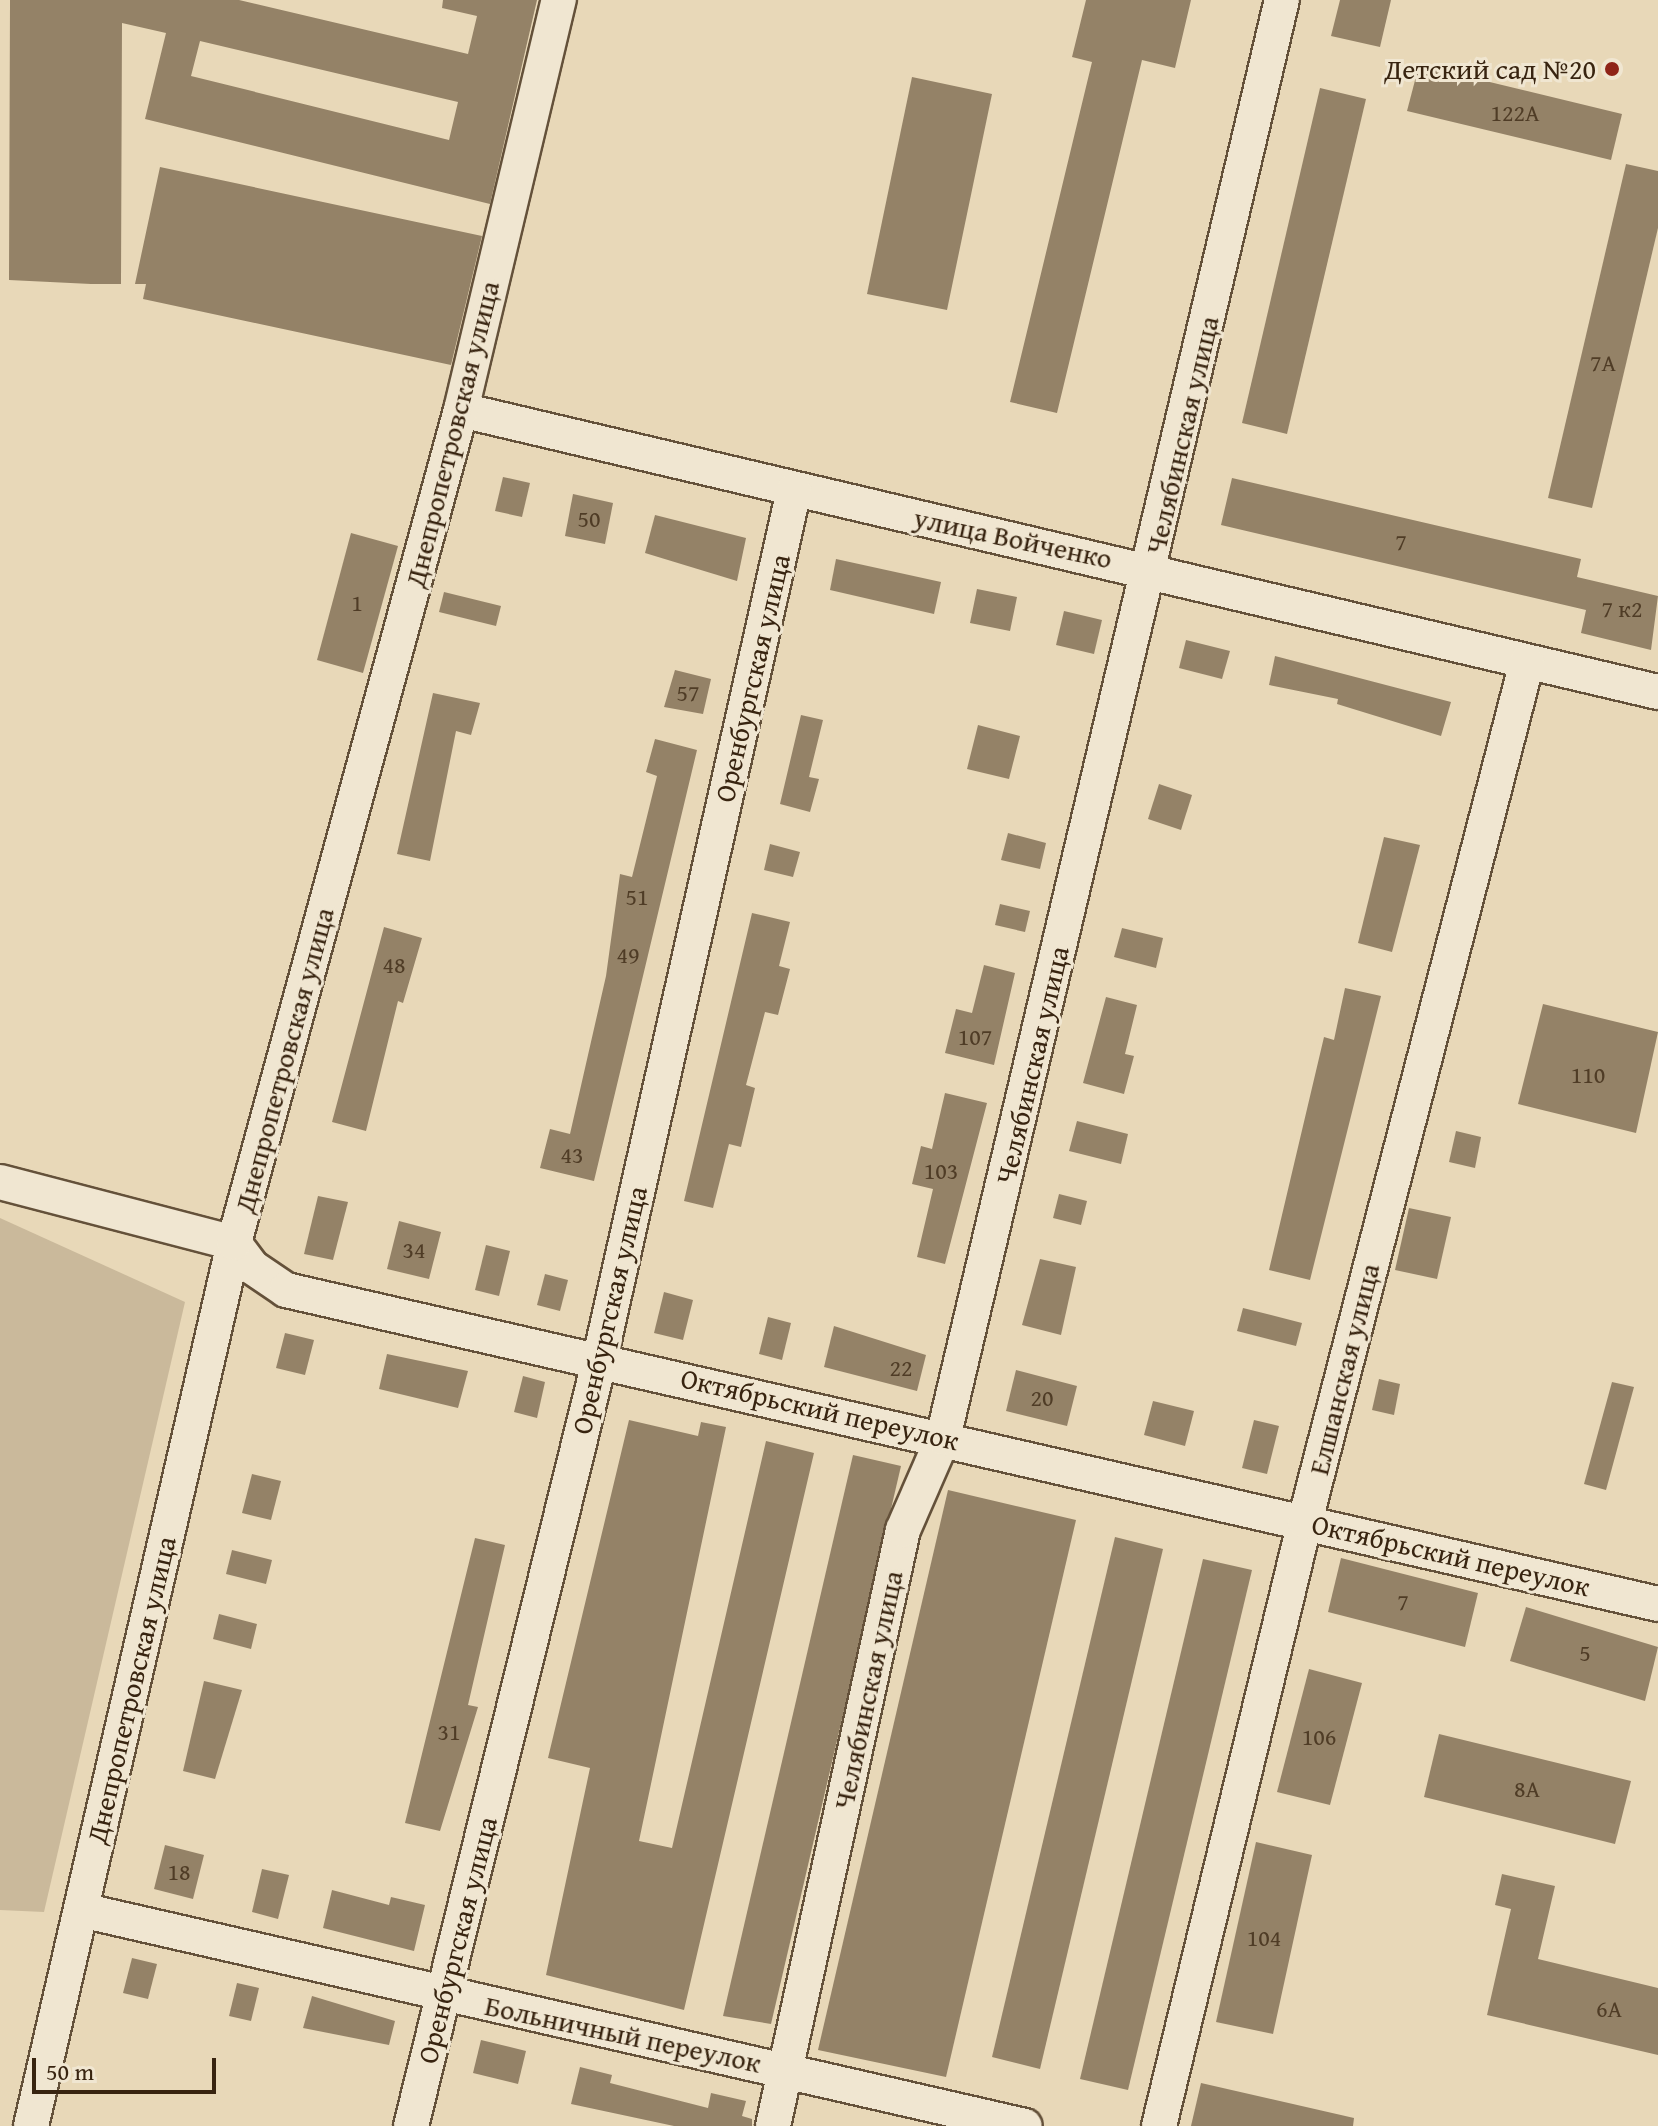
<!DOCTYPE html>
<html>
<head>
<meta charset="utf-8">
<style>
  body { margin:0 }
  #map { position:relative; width:1658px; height:2126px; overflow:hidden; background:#e8d8b8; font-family:"Gentium Book Plus",serif }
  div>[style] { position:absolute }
  .green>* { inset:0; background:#cab99b }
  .building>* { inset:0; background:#948267 }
  .roads { filter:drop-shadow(2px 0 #64513a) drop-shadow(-2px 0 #64513a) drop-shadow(0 2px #64513a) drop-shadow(0 -2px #64513a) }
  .minor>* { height:34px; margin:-17px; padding:0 17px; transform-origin:17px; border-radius:17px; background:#f0e6d1 }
  .dots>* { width:22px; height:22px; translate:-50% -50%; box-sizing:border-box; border:4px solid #f0e6d1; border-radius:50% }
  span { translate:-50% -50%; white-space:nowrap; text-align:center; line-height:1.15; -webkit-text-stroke:6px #f0e6d1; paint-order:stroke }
  .number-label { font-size:24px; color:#4f3c26 }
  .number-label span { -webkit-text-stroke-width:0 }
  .poi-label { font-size:28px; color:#382410 }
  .right { translate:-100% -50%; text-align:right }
  .street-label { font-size:28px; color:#382410 }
  .scale { position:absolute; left:32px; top:2058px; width:184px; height:36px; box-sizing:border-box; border:4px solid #382410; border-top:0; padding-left:10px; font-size:24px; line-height:28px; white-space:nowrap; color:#382410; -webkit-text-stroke:6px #f0e6d1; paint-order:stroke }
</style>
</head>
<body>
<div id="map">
  <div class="green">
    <div style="clip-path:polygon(0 1218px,185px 1302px,44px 1912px,0 1910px)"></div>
  </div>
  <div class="building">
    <div style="clip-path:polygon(evenodd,10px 0,239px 0,468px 54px,477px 16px,442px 8px,443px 0,537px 0,490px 204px,145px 119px,166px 33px,122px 23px,121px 284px,91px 284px,9px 280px,10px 0,200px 41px,458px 102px,449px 140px,191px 76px,200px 41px)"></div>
    <div style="clip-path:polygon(1086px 0,1191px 0,1175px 68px,1142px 60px,1057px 413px,1010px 402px,1092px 62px,1072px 57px)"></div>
    <div style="clip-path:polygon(1340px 0,1391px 0,1380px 47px,1331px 36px)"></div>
    <div style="clip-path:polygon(1419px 65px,1622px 114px,1611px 160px,1407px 111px)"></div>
    <div style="clip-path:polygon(912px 77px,992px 94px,947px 310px,867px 294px)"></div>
    <div style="clip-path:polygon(1320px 88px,1366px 99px,1287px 434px,1242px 423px)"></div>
    <div style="clip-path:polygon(1626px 164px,1658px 171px,1658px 228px,1592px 508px,1548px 498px)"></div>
    <div style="clip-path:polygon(160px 167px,482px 236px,451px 365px,143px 299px,146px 284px,135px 284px)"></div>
    <div style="clip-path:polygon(503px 477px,530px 483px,522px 517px,495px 511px)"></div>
    <div style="clip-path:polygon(1232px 478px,1581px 559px,1577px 577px,1658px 596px,1651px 650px,1581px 633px,1586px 610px,1221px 525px)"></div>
    <div style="clip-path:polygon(573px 494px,613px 503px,605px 544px,565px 536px)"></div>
    <div style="clip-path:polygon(655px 515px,746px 538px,737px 581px,645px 553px)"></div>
    <div style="clip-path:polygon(351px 533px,398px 546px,363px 673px,317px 660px)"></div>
    <div style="clip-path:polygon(836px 559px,941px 582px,934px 614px,830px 590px)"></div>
    <div style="clip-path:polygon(977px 589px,1017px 597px,1010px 631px,970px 623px)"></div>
    <div style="clip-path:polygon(444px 592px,501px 606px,496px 626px,439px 612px)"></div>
    <div style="clip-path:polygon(1064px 611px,1102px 620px,1094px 654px,1056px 645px)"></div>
    <div style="clip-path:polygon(1186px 640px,1230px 651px,1222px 679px,1179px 668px)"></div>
    <div style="clip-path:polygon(1275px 656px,1451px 702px,1441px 736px,1337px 704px,1338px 699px,1269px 685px)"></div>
    <div style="clip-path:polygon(675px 670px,711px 679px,703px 714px,664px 707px)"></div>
    <div style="clip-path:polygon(433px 693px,480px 703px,471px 735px,456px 731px,430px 861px,397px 854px)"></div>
    <div style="clip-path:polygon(801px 715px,823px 720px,809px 777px,819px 779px,810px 812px,780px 804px)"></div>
    <div style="clip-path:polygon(978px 725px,1020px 736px,1009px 779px,967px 769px)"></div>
    <div style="clip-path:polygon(655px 739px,697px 750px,594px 1181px,540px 1168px,550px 1129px,570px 1134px,606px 976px,620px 874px,632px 877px,657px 776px,646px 772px)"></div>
    <div style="clip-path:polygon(1159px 784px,1192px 795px,1181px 830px,1148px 819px)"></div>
    <div style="clip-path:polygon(1008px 833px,1046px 843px,1040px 869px,1001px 860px)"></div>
    <div style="clip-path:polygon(1384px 837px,1420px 845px,1392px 952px,1358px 943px)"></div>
    <div style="clip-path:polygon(770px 844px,800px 852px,793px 877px,764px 870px)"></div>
    <div style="clip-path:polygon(1000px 904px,1030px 911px,1025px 932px,995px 925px)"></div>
    <div style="clip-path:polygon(752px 913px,790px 922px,779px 966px,790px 969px,778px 1015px,765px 1012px,746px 1085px,755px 1088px,741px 1147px,729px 1144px,713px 1208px,684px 1201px)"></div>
    <div style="clip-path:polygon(384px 927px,422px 938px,403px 1003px,398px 1001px,366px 1131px,332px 1122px)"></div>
    <div style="clip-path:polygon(1122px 928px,1163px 938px,1156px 968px,1114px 957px)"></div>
    <div style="clip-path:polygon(984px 965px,1015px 973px,994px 1065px,945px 1053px,956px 1009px,972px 1013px)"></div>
    <div style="clip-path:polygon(1345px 988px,1381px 996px,1310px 1280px,1269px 1270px,1324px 1037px,1334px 1040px)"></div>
    <div style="clip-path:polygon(1106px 997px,1137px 1005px,1125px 1054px,1134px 1056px,1124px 1094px,1083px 1083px)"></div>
    <div style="clip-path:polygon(1543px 1004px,1658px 1032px,1636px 1133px,1518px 1104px)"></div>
    <div style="clip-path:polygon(945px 1093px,987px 1103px,945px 1264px,917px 1257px,933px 1189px,912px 1184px,921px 1146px,932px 1149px)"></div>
    <div style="clip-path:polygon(1077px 1121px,1128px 1134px,1121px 1164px,1069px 1151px)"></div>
    <div style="clip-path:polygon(1456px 1131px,1481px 1137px,1475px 1168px,1449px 1162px)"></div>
    <div style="clip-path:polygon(1059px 1194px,1087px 1201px,1081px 1225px,1053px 1218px)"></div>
    <div style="clip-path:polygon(318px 1196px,348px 1202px,333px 1260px,304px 1254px)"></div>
    <div style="clip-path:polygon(1409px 1208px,1451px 1217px,1437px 1279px,1395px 1270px)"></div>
    <div style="clip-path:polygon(399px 1221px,441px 1232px,429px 1279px,387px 1269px)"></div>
    <div style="clip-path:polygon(486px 1245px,510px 1251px,499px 1296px,475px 1290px)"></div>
    <div style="clip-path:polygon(1040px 1259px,1076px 1267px,1061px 1335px,1022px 1325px)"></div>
    <div style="clip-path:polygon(545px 1274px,568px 1280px,560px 1311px,537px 1305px)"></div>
    <div style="clip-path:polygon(664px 1292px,693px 1300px,683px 1340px,654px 1333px)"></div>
    <div style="clip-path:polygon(1243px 1308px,1302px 1323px,1296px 1346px,1237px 1331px)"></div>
    <div style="clip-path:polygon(768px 1317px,791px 1323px,782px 1360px,759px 1354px)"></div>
    <div style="clip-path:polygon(834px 1326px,926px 1355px,917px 1391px,824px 1367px)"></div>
    <div style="clip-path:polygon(285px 1333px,314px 1340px,305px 1375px,276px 1368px)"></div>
    <div style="clip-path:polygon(387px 1354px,468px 1371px,458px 1408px,379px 1389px)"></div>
    <div style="clip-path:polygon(1016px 1370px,1077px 1386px,1067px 1426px,1006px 1411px)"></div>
    <div style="clip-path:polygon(523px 1376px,545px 1382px,537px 1418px,514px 1412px)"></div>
    <div style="clip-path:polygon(1379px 1379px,1400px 1384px,1394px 1415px,1372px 1410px)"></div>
    <div style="clip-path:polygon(1612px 1382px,1634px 1387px,1606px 1490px,1584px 1484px)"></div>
    <div style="clip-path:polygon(1153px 1401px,1194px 1411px,1185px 1446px,1144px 1435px)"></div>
    <div style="clip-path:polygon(629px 1420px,698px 1436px,701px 1422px,726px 1427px,639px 1841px,672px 1848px,766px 1441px,814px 1453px,684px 2010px,546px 1975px,590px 1768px,548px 1758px)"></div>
    <div style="clip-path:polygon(1254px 1420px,1279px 1426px,1267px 1474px,1242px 1468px)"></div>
    <div style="clip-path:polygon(853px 1455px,901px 1466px,771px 2024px,723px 2016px)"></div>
    <div style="clip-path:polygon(252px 1474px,281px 1481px,271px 1520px,242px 1513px)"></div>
    <div style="clip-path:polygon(948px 1490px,1076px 1520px,946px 2077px,818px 2050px)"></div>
    <div style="clip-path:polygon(1115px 1537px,1163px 1549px,1040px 2069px,992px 2057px)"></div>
    <div style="clip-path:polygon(475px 1538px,505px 1545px,468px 1705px,478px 1707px,440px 1831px,405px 1823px)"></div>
    <div style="clip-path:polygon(232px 1550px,272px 1560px,266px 1584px,226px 1574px)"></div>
    <div style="clip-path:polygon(1341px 1558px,1478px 1593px,1465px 1647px,1328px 1612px)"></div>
    <div style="clip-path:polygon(1203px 1559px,1252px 1570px,1128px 2090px,1080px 2079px)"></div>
    <div style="clip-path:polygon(1526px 1607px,1658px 1647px,1645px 1701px,1510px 1661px)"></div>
    <div style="clip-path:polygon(219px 1614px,257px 1624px,251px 1649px,213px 1639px)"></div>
    <div style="clip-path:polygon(1309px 1669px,1362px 1683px,1330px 1805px,1277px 1792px)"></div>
    <div style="clip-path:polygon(204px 1681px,242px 1690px,215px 1779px,183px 1771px)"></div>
    <div style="clip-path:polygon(1439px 1734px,1631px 1781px,1615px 1844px,1424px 1797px)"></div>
    <div style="clip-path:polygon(1256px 1842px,1312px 1855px,1273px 2034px,1216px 2022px)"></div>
    <div style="clip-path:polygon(165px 1845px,204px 1855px,193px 1899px,154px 1889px)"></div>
    <div style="clip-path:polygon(262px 1869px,289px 1875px,278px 1919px,252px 1912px)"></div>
    <div style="clip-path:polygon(1502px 1874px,1555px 1886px,1538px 1959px,1658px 1988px,1658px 2055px,1487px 2015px,1511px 1909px,1495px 1905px)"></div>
    <div style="clip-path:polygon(332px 1890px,389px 1905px,391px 1897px,425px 1905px,414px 1951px,323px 1928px)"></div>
    <div style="clip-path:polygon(132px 1958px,157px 1964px,148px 1999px,123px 1993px)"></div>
    <div style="clip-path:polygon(237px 1983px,259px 1988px,251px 2021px,229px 2016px)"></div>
    <div style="clip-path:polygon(312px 1996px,395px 2021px,389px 2045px,303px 2028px)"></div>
    <div style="clip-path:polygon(481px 2040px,526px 2051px,518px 2084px,473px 2073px)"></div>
    <div style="clip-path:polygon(580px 2067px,612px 2075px,610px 2083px,708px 2108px,711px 2093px,746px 2101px,742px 2116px,752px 2119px,752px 2126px,674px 2126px,571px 2104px)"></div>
    <div style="clip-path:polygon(1201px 2083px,1354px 2118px,1353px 2126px,1191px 2126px)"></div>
  </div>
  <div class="roads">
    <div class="minor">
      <div style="left:461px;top:410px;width:1230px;rotate:13.26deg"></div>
      <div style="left:0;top:1182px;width:242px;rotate:14.6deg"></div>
      <div style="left:234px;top:1243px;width:30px;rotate:53deg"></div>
      <div style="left:252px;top:1267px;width:41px;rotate:34.1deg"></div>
      <div style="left:286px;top:1290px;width:1407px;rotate:12.89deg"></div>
      <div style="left:81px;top:1910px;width:968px;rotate:12.89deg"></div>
      <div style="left:31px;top:2126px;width:906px;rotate:-77.05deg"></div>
      <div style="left:234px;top:1243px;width:863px;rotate:-74.76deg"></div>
      <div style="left:461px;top:410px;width:422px;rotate:-76.6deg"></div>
      <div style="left:411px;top:2126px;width:791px;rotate:-76.17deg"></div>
      <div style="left:600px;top:1358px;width:889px;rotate:-77.4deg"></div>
      <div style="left:773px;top:2126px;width:610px;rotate:-77.7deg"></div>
      <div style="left:903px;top:1530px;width:100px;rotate:-66.5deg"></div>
      <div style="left:943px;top:1438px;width:1477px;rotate:-76.74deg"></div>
      <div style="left:1159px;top:2126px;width:622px;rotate:-76.43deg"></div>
      <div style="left:1305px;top:1521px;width:887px;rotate:-75.51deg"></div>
    </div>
  </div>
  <div class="dots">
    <div style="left:1612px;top:69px;background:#8f2418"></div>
  </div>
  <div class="number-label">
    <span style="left:1515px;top:113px">122А</span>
    <span style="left:1603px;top:363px">7А</span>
    <span style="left:589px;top:519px">50</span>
    <span style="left:1401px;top:542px">7</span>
    <span style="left:357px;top:603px">1</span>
    <span style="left:1622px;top:609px">7 к2</span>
    <span style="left:688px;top:693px">57</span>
    <span style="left:637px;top:897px">51</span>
    <span style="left:628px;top:955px">49</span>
    <span style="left:394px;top:965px">48</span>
    <span style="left:975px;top:1037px">107</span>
    <span style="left:1588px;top:1075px">110</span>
    <span style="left:572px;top:1155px">43</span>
    <span style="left:941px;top:1171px">103</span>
    <span style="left:414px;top:1250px">34</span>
    <span style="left:901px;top:1368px">22</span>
    <span style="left:1042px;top:1398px">20</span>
    <span style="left:1403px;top:1602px">7</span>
    <span style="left:1585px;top:1653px">5</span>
    <span style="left:449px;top:1732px">31</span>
    <span style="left:1319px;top:1737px">106</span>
    <span style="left:1527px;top:1789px">8А</span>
    <span style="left:179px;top:1872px">18</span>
    <span style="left:1264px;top:1938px">104</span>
    <span style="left:1609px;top:2009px">6А</span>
  </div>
  <div class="poi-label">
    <span class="right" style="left:1596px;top:69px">Детский сад №20</span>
  </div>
  <div class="street-label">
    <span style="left:452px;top:434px;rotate:-76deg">Днепропетровская улица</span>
    <span style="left:1182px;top:435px;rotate:-77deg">Челябинская улица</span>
    <span style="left:1013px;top:538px;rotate:12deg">улица Войченко</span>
    <span style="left:752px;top:678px;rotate:-77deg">Оренбургская улица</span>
    <span style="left:284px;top:1060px;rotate:-75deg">Днепропетровская улица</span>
    <span style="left:1032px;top:1065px;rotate:-77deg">Челябинская улица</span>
    <span style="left:609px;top:1310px;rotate:-77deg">Оренбургская улица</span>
    <span style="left:1344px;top:1369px;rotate:-76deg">Елшанская улица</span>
    <span style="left:820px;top:1409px;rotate:13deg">Октябрьский переулок</span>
    <span style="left:1451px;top:1555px;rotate:13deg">Октябрьский переулок</span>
    <span style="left:131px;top:1690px;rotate:-77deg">Днепропетровская улица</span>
    <span style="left:868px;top:1690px;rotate:-78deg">Челябинская улица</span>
    <span style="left:457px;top:1940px;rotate:-76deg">Оренбургская улица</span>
    <span style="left:623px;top:2034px;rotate:12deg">Больничный переулок</span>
  </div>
  <div class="scale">50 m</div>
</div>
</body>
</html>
